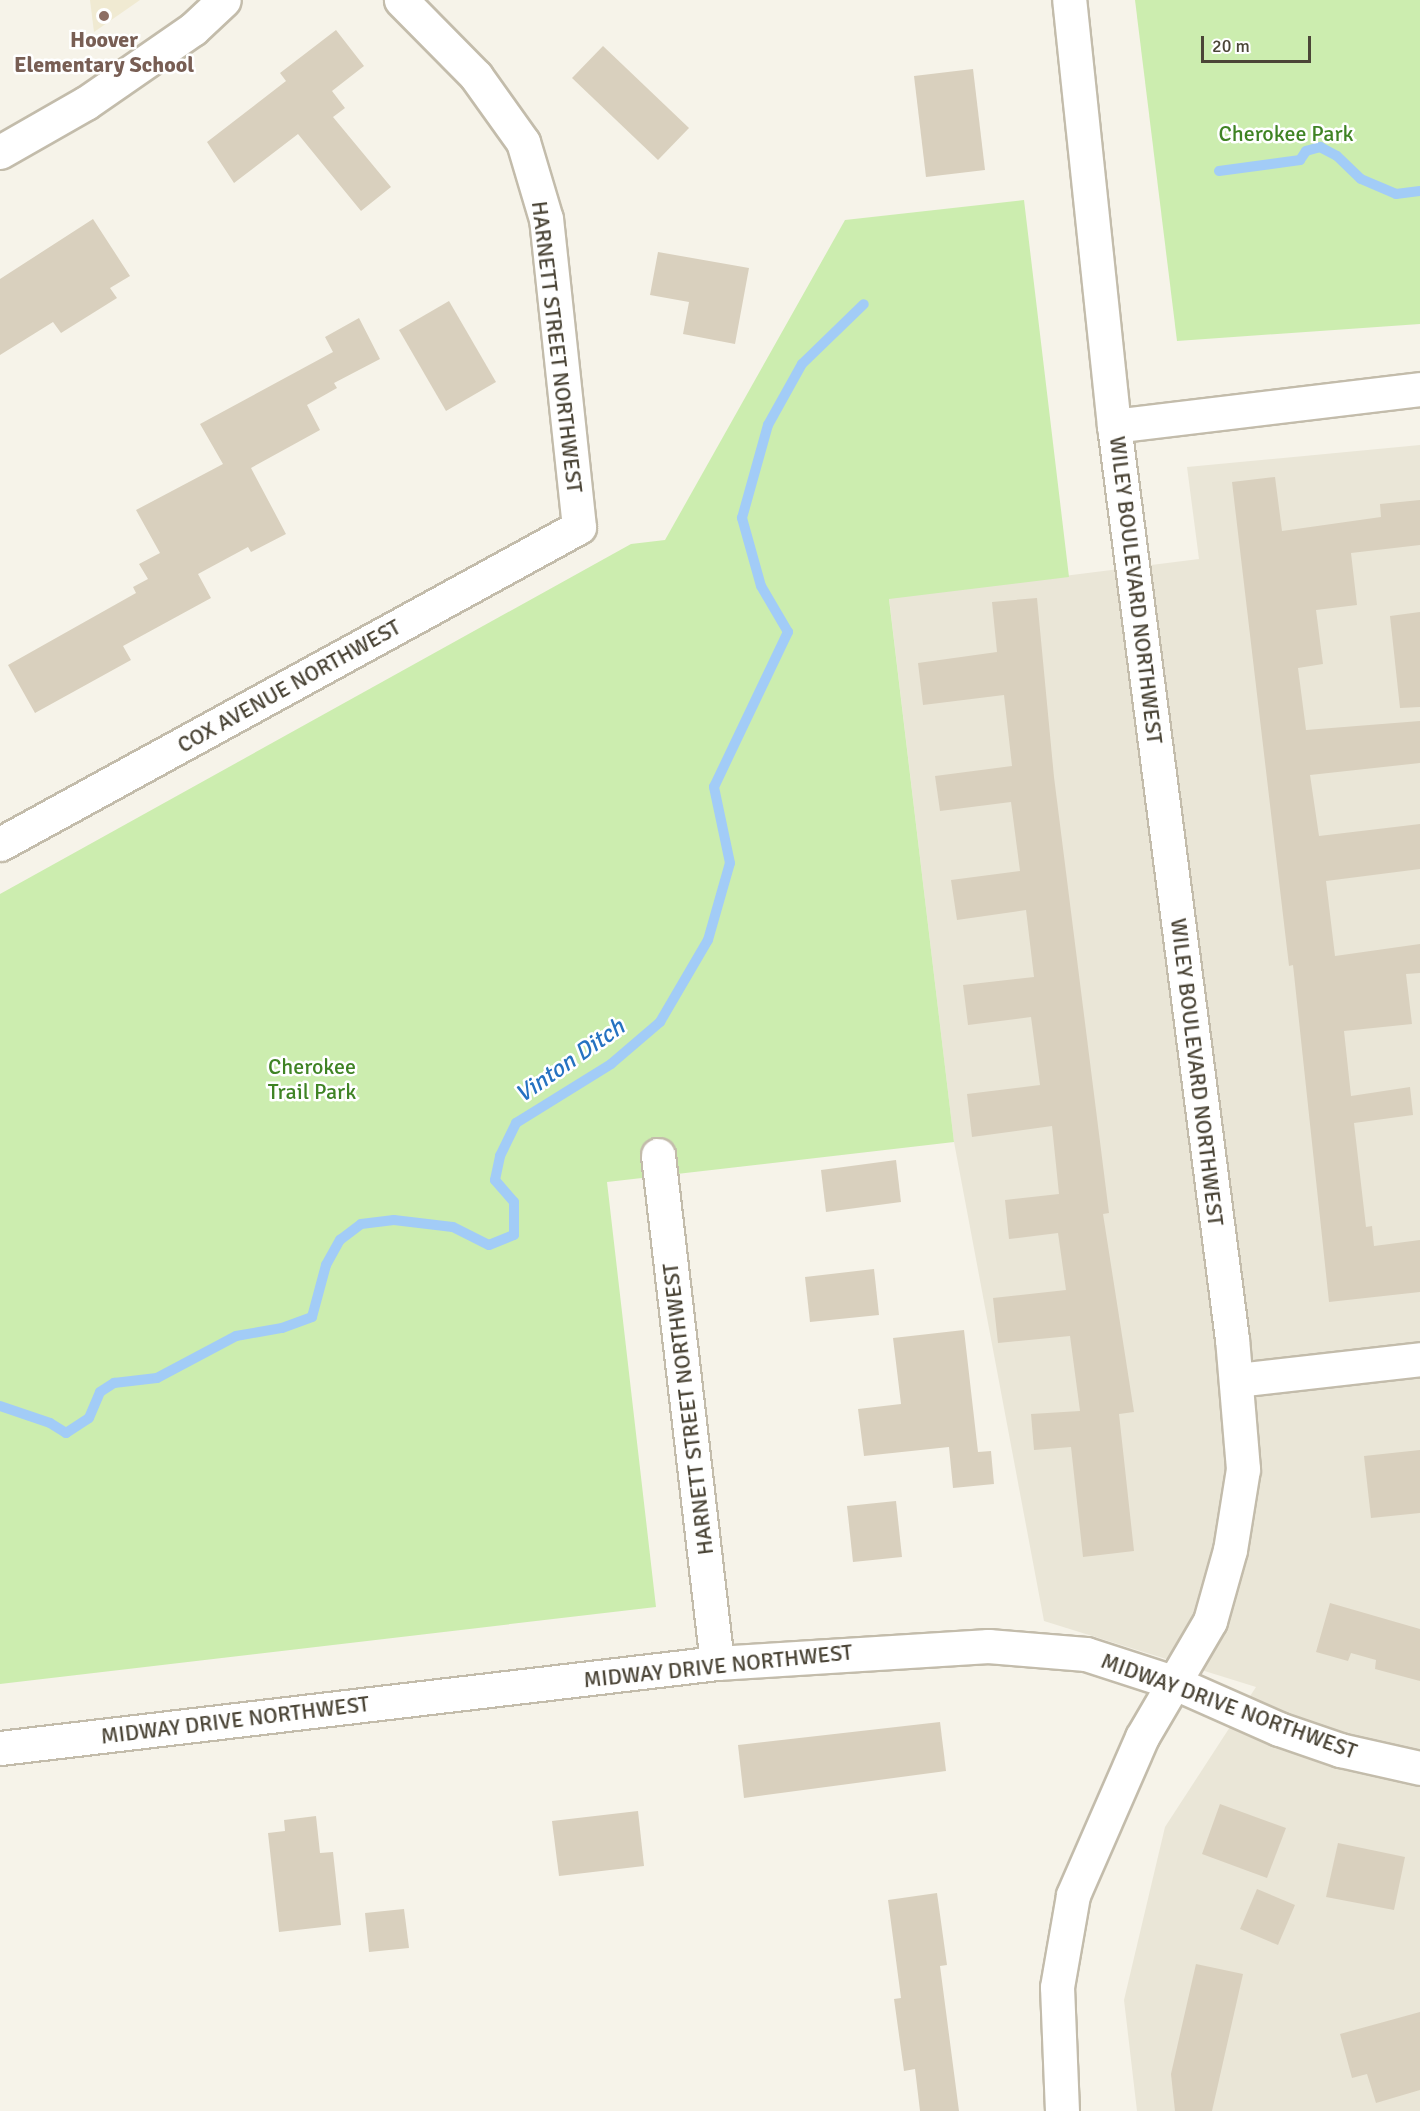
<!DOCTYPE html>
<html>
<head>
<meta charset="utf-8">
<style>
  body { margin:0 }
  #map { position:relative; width:1420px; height:2111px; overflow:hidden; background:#f6f3e9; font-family:Signika,sans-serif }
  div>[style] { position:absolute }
  .residential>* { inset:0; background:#eae6d7 }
  .education>* { inset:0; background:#f0ead2 }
  .green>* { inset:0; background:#ccedaf }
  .stream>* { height:10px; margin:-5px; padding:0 5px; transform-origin:5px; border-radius:5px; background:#a2ccf7 }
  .building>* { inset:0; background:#d9d0be }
  .roads { filter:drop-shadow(2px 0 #c3bcab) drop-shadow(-2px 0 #c3bcab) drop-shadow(0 2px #c3bcab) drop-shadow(0 -2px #c3bcab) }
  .minor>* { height:33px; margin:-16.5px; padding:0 16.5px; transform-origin:16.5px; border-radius:16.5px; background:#fff }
  .tertiary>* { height:33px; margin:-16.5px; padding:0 16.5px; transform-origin:16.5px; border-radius:16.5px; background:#fff }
  .dots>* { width:16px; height:16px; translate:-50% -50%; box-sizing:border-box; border:3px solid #fff; border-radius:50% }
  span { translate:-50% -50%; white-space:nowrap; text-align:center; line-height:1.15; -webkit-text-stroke:5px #fff; paint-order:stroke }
  .education-label { font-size:22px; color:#785e54; font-weight:700 }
  .park-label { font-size:22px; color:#3f8324 }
  .street-label { font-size:22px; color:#4b4537 }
  .water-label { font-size:24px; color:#2572c1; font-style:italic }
  .scale { position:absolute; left:1201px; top:36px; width:110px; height:27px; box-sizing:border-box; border:3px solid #4b4537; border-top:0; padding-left:8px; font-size:18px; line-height:21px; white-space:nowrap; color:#4b4537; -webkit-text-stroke:4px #fff; paint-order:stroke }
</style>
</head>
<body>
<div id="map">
  <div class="residential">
    <div style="clip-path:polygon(1420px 445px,1420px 2111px,1137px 2111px,1124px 2000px,1165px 1827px,1256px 1687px,1044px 1621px,954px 1142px,889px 598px,1199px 559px,1187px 467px)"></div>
  </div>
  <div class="education">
    <div style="clip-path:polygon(90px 0,140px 0,94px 32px)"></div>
  </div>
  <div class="green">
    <div style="clip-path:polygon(1135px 0,1420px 0,1420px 324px,1177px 341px)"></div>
    <div style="clip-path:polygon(1024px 200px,1069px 577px,889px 599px,954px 1142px,607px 1182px,656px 1607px,0 1684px,0 894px,631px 544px,665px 540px,845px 220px)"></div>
  </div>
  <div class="stream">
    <div style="left:1219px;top:171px;width:82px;rotate:-7.7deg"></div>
    <div style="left:1300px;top:160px;width:11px;rotate:-56deg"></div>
    <div style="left:1306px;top:151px;width:15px;rotate:-16deg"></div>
    <div style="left:1320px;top:147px;width:19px;rotate:28deg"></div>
    <div style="left:1337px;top:156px;width:33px;rotate:44deg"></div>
    <div style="left:1361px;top:179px;width:38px;rotate:23deg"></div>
    <div style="left:1396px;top:194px;width:24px;rotate:-7deg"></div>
    <div style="left:0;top:1406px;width:53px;rotate:18.8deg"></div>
    <div style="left:50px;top:1423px;width:19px;rotate:32deg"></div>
    <div style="left:66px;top:1433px;width:27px;rotate:-33deg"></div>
    <div style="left:89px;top:1418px;width:28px;rotate:-67deg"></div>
    <div style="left:100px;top:1392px;width:17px;rotate:-33deg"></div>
    <div style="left:114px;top:1383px;width:43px;rotate:-6.6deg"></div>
    <div style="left:157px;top:1378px;width:89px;rotate:-28deg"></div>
    <div style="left:236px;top:1336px;width:47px;rotate:-9.9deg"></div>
    <div style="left:282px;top:1328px;width:32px;rotate:-20deg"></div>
    <div style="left:312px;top:1317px;width:54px;rotate:-74.9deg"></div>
    <div style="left:326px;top:1265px;width:29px;rotate:-61deg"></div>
    <div style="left:340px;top:1240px;width:26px;rotate:-37deg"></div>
    <div style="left:361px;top:1224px;width:33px;rotate:-7deg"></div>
    <div style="left:394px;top:1220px;width:59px;rotate:6.8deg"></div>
    <div style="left:453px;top:1227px;width:40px;rotate:26.6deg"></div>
    <div style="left:489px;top:1245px;width:27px;rotate:-22deg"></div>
    <div style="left:514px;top:1235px;width:33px;rotate:-90deg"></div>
    <div style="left:514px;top:1202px;width:29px;rotate:-131deg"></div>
    <div style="left:495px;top:1180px;width:25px;rotate:-78deg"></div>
    <div style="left:500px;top:1156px;width:37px;rotate:-64deg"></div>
    <div style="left:516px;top:1123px;width:112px;rotate:-31.8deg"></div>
    <div style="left:611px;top:1064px;width:65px;rotate:-40.6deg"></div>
    <div style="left:660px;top:1022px;width:95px;rotate:-59.7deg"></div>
    <div style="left:708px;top:940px;width:80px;rotate:-74.1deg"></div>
    <div style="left:730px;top:863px;width:78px;rotate:-101.9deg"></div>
    <div style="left:714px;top:787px;width:172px;rotate:-64.5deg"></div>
    <div style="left:788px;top:632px;width:53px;rotate:-120.4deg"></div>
    <div style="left:761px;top:586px;width:71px;rotate:-105.6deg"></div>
    <div style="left:742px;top:518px;width:97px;rotate:-74.4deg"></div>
    <div style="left:768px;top:425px;width:70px;rotate:-60.9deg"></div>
    <div style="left:802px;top:364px;width:86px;rotate:-44.1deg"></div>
  </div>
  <div class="building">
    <div style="clip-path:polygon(336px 30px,364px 66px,332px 91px,345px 108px,333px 117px,391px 187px,361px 211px,298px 134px,234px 183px,207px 142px,286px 81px,280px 73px)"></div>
    <div style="clip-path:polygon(603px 46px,689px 128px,658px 160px,572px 78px)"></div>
    <div style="clip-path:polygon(973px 69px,985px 170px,926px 177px,914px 76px)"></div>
    <div style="clip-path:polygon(93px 219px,130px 276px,110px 288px,117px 298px,61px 333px,53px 322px,0 355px,0 279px)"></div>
    <div style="clip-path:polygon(658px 252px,749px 268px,735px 344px,683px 334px,689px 302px,650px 295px)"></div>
    <div style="clip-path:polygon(449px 301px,496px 382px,446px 411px,399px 330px)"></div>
    <div style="clip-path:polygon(359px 318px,380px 359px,334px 383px,337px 388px,307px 405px,320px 430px,251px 468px,286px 534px,251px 552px,248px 547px,198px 574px,211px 598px,123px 646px,131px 660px,35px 713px,8px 665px,136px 593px,133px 587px,148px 579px,139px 564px,160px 553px,136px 510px,223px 464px,200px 424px,333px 352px,325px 337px)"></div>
    <div style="clip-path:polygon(1275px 477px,1282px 531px,1381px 517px,1380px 504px,1420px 500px,1420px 545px,1351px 553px,1357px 605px,1316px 610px,1323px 664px,1298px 668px,1306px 730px,1420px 721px,1420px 763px,1310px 775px,1319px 836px,1420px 824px,1420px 869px,1326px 881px,1335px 956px,1420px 944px,1420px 973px,1406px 974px,1412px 1024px,1344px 1031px,1351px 1096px,1410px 1087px,1413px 1115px,1354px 1123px,1366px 1227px,1372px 1226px,1374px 1246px,1420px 1240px,1420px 1292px,1329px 1302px,1293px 965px,1289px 966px,1232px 482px)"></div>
    <div style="clip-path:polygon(1037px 598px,1054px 777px,1109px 1213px,1103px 1214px,1134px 1412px,1119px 1414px,1134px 1551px,1083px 1557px,1071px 1447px,1034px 1450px,1031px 1414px,1080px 1411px,1070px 1336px,998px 1343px,993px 1298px,1066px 1290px,1058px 1233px,1009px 1239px,1005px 1200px,1059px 1194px,1052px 1126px,972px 1137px,967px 1094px,1040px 1085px,1031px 1017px,968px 1025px,963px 985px,1034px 977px,1026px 910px,957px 920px,951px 880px,1020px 871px,1011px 802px,940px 811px,935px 776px,1012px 766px,1004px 695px,923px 705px,918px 663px,997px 652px,992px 602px)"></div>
    <div style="clip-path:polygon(1420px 612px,1420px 707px,1400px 708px,1390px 616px)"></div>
    <div style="clip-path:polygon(896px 1160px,901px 1202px,826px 1212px,821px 1170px)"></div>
    <div style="clip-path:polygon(874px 1269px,879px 1315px,810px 1322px,805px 1277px)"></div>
    <div style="clip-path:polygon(964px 1330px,978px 1452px,991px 1451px,994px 1484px,953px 1488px,949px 1447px,864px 1456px,858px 1409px,901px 1404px,893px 1338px)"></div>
    <div style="clip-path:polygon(1420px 1450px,1420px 1513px,1371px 1518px,1364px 1456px)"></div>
    <div style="clip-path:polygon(896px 1501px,902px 1557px,853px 1562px,847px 1506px)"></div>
    <div style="clip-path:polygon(1330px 1603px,1420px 1629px,1420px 1681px,1375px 1669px,1376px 1660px,1351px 1653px,1348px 1661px,1316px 1652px)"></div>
    <div style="clip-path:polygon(940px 1722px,946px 1771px,744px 1798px,738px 1745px)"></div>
    <div style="clip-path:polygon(1220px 1804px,1286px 1828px,1267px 1878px,1202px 1854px)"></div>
    <div style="clip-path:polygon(638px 1811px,644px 1866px,559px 1876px,552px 1821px)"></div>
    <div style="clip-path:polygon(316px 1816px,320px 1853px,333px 1852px,341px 1925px,279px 1932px,268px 1833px,285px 1831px,284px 1820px)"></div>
    <div style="clip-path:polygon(1338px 1843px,1405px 1857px,1394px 1910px,1326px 1897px)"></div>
    <div style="clip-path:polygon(1257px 1889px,1295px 1905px,1278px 1945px,1240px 1929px)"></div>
    <div style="clip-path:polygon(937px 1893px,947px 1965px,940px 1966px,959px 2111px,920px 2111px,915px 2069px,904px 2071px,894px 1999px,901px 1998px,888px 1900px)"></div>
    <div style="clip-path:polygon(404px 1909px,409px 1948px,369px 1952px,365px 1913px)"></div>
    <div style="clip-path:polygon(1196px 1964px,1243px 1974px,1212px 2111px,1175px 2111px,1171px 2074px)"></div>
    <div style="clip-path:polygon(1420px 2012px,1420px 2090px,1376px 2103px,1367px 2074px,1352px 2078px,1340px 2034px)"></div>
  </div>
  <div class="roads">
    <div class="minor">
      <div style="left:1114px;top:426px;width:308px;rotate:-6.9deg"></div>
      <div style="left:0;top:844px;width:660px;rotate:-28.7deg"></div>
      <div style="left:579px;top:527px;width:310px;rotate:-96.1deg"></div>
      <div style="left:546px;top:219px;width:80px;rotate:-106.6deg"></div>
      <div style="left:523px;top:142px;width:81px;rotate:-125.5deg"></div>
      <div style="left:476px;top:76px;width:107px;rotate:-134.6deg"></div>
      <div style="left:658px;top:1155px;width:511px;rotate:83.38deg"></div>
      <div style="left:1237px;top:1380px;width:184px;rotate:-6.5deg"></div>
      <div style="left:0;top:1748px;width:722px;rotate:-6.76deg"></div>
      <div style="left:717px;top:1663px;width:272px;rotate:-3.6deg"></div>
      <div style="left:988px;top:1646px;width:98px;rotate:4.7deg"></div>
      <div style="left:1086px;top:1654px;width:94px;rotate:18deg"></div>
      <div style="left:1175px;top:1683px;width:114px;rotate:23.9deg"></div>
      <div style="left:1279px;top:1729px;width:65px;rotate:19deg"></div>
      <div style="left:1340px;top:1750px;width:82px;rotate:12.7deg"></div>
    </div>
    <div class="tertiary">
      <div style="left:0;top:152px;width:99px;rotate:-29.7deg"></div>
      <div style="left:86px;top:103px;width:130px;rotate:-34.7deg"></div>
      <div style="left:193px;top:29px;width:42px;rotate:-43.1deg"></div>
      <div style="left:1062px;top:2111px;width:124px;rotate:-92.3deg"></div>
      <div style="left:1057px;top:1987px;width:93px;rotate:-80.1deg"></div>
      <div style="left:1073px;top:1895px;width:172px;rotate:-66.4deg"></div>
      <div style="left:1142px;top:1737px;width:134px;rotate:-59.6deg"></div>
      <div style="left:1210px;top:1621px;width:74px;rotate:-74.3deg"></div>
      <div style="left:1230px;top:1550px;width:82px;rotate:-80.9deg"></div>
      <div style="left:1243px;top:1469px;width:130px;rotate:-94.8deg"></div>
      <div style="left:1232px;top:1339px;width:921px;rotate:-97.36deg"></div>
      <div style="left:1114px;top:426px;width:428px;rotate:-96deg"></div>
    </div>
  </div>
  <div class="dots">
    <div style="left:104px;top:16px;background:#8d6e63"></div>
  </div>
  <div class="education-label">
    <span style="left:104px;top:52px">Hoover<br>Elementary School</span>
  </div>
  <div class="park-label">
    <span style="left:1286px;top:134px">Cherokee Park</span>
    <span style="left:312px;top:1079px">Cherokee<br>Trail Park</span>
  </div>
  <div class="street-label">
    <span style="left:557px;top:347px;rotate:83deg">HARNETT STREET NORTHWEST</span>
    <span style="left:1136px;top:590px;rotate:83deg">WILEY BOULEVARD NORTHWEST</span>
    <span style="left:289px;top:686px;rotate:-29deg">COX AVENUE NORTHWEST</span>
    <span style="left:1197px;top:1072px;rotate:83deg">WILEY BOULEVARD NORTHWEST</span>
    <span style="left:688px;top:1409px;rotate:-97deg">HARNETT STREET NORTHWEST</span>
    <span style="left:718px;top:1666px;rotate:-6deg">MIDWAY DRIVE NORTHWEST</span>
    <span style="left:1229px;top:1706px;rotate:20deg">MIDWAY DRIVE NORTHWEST</span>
    <span style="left:235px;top:1720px;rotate:-7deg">MIDWAY DRIVE NORTHWEST</span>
  </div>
  <div class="water-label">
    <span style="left:570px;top:1061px;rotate:-35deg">Vinton Ditch</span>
  </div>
  <div class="scale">20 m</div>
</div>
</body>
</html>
